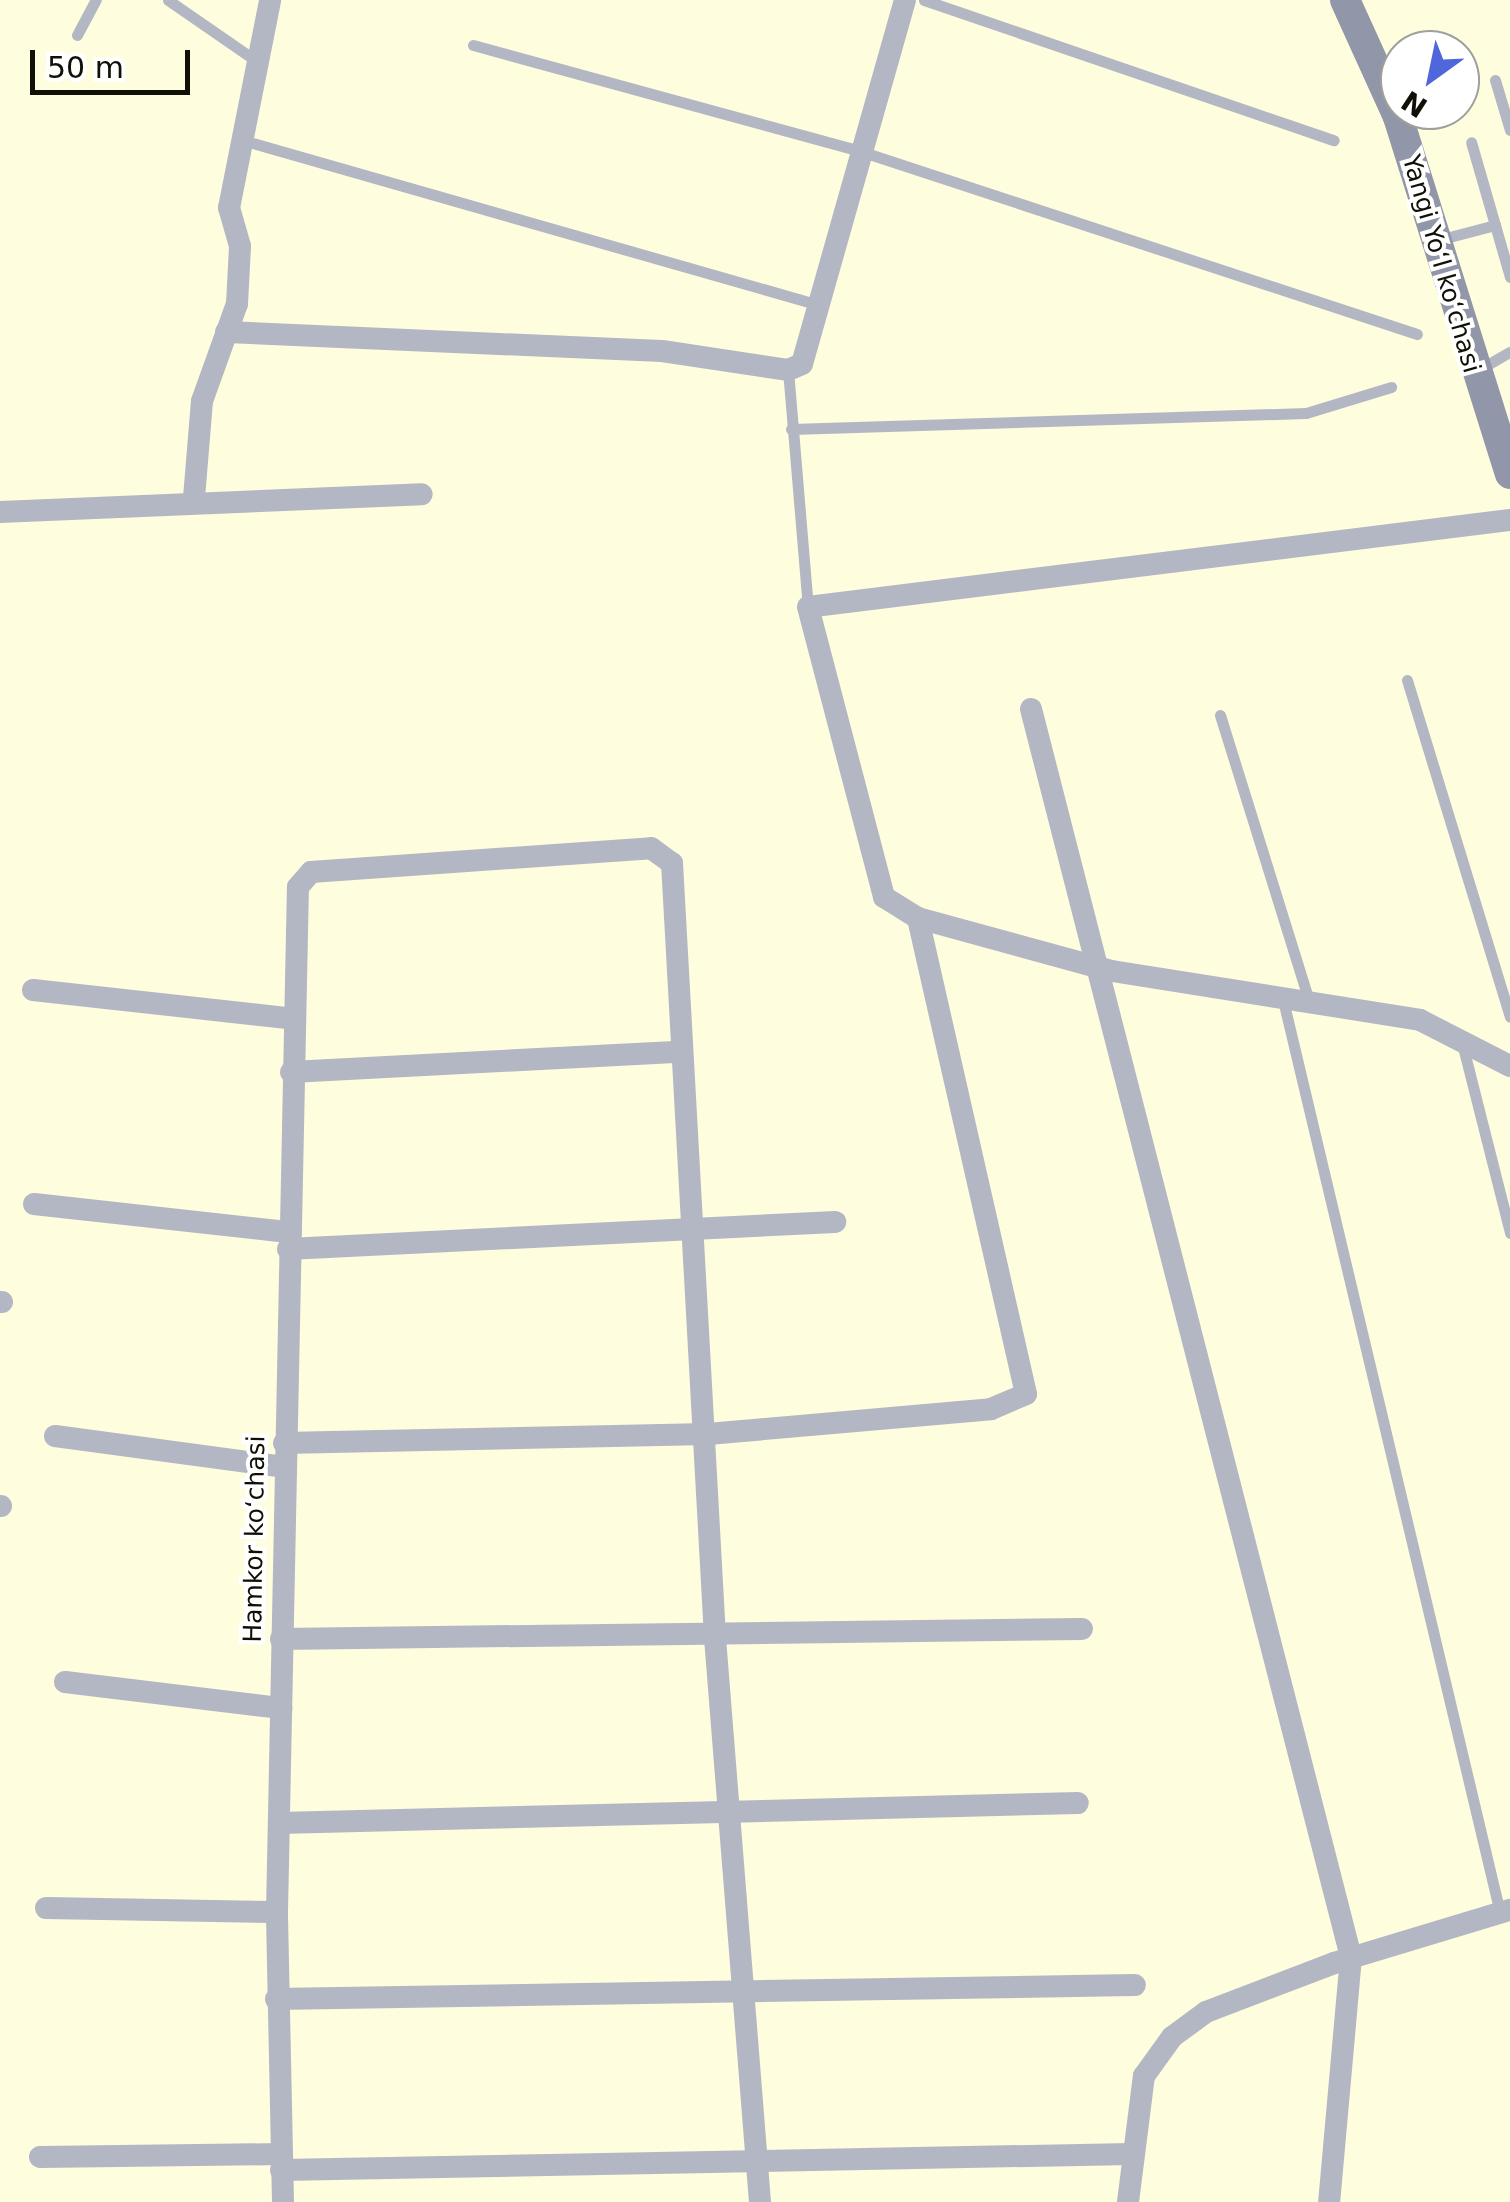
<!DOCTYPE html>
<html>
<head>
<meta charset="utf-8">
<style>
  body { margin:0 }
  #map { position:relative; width:1510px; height:2202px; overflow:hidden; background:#fefdde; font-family:"DejaVu Sans",sans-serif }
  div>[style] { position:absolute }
  .lane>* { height:11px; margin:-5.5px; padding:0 5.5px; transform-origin:5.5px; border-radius:5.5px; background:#b3b7c3 }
  .street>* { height:22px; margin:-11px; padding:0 11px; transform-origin:11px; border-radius:11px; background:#b3b7c3 }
  .secondary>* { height:30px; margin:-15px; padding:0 15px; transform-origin:15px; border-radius:15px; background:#9196a8 }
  span { translate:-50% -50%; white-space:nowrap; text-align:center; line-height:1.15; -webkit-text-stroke:8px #fff; paint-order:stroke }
  .street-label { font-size:25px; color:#101006 }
  .north { position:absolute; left:1380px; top:30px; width:100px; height:100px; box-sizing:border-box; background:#fff; border:2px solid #9f9f9b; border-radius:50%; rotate:213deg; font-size:28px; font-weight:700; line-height:40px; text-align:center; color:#101006 }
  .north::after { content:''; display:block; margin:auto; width:35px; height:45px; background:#5066db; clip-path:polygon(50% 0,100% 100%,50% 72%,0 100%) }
  .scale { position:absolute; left:30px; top:50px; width:160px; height:45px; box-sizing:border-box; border:5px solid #101006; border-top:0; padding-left:12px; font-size:30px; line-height:35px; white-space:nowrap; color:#101006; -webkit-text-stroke:8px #fff; paint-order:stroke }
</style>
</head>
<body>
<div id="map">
  <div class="lane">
    <div style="left:168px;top:0;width:106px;rotate:34.6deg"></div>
    <div style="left:924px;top:0;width:433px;rotate:18.9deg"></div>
    <div style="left:77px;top:35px;width:40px;rotate:-62deg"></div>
    <div style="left:473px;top:45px;width:404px;rotate:15.3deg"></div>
    <div style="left:863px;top:152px;width:583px;rotate:18.19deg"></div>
    <div style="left:1495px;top:80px;width:52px;rotate:73.3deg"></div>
    <div style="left:242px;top:140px;width:600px;rotate:15.96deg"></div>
    <div style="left:1495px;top:225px;width:54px;rotate:73.9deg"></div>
    <div style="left:1438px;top:240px;width:59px;rotate:-14.7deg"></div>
    <div style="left:1495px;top:225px;width:86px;rotate:-106.1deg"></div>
    <div style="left:1480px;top:369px;width:34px;rotate:-30deg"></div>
    <div style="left:788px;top:370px;width:238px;rotate:85.2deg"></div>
    <div style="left:791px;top:429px;width:515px;rotate:-1.78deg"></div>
    <div style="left:1306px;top:413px;width:89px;rotate:-17deg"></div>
    <div style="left:1407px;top:680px;width:352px;rotate:73deg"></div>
    <div style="left:1220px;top:715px;width:303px;rotate:72.7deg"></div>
    <div style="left:1283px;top:1000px;width:938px;rotate:76.63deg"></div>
    <div style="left:1462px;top:1043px;width:196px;rotate:75.8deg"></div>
  </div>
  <div class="street">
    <div style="left:226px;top:332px;width:436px;rotate:2.5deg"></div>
    <div style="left:662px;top:351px;width:127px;rotate:8.6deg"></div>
    <div style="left:788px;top:370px;width:15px;rotate:-23deg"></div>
    <div style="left:802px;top:364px;width:378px;rotate:-74.2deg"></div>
    <div style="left:194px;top:498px;width:97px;rotate:-85.3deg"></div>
    <div style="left:202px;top:401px;width:103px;rotate:-70.2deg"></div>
    <div style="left:237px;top:304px;width:58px;rotate:-87deg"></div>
    <div style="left:240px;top:246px;width:40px;rotate:-106deg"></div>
    <div style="left:229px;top:208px;width:212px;rotate:-78.8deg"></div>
    <div style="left:0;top:512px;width:422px;rotate:-2.4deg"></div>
    <div style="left:1510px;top:520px;width:707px;rotate:172.94deg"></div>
    <div style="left:808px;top:607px;width:300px;rotate:75.3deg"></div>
    <div style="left:884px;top:897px;width:40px;rotate:32deg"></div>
    <div style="left:918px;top:918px;width:201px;rotate:15.3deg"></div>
    <div style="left:1112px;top:971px;width:312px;rotate:9deg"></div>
    <div style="left:1420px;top:1020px;width:101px;rotate:27.1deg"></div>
    <div style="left:1031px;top:709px;width:1288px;rotate:75.62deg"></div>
    <div style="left:1351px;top:1957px;width:246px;rotate:95.1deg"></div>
    <div style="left:33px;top:990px;width:263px;rotate:6.3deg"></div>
    <div style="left:291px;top:1072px;width:389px;rotate:-3deg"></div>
    <div style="left:34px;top:1204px;width:257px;rotate:6.3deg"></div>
    <div style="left:288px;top:1249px;width:548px;rotate:-2.83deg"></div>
    <div style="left:0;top:1302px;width:2px"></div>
    <div style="left:55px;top:1436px;width:231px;rotate:7.7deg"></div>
    <div style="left:284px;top:1443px;width:424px;rotate:-1.2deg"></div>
    <div style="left:708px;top:1434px;width:284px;rotate:-5deg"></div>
    <div style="left:991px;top:1409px;width:38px;rotate:-23deg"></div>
    <div style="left:1026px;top:1394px;width:488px;rotate:-102.8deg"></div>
    <div style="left:0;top:1506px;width:1px"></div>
    <div style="left:281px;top:1639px;width:801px;rotate:-0.72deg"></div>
    <div style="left:65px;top:1682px;width:218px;rotate:6.9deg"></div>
    <div style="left:279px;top:1823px;width:799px;rotate:-1.43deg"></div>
    <div style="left:46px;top:1908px;width:231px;rotate:1deg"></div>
    <div style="left:276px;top:1999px;width:859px;rotate:-0.93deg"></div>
    <div style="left:40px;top:2157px;width:240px;rotate:-0.7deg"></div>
    <div style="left:281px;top:2170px;width:851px;rotate:-1.08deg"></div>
    <div style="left:283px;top:2202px;width:290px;rotate:-91.2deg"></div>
    <div style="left:277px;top:1912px;width:1025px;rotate:-88.83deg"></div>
    <div style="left:298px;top:887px;width:20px;rotate:-49deg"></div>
    <div style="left:311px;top:872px;width:341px;rotate:-4deg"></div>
    <div style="left:651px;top:848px;width:26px;rotate:36deg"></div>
    <div style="left:672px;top:863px;width:776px;rotate:86.82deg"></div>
    <div style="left:715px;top:1638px;width:566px;rotate:85.44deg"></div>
    <div style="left:1128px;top:2202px;width:127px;rotate:-82.8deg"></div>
    <div style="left:1144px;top:2076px;width:48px;rotate:-54.3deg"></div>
    <div style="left:1172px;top:2037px;width:42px;rotate:-36.3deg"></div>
    <div style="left:1206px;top:2012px;width:137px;rotate:-20.9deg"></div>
    <div style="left:1334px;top:1963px;width:184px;rotate:-16.8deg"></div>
  </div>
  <div class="secondary">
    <div style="left:1345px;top:0;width:128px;rotate:65.6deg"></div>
    <div style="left:1398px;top:117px;width:374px;rotate:72.6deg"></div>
  </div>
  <div class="street-label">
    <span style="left:1441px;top:264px;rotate:74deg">Yangi Yoʻl koʻchasi</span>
    <span style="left:255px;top:1539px;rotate:-89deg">Hamkor koʻchasi</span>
  </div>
  <div class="north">N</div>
  <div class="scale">50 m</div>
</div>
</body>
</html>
